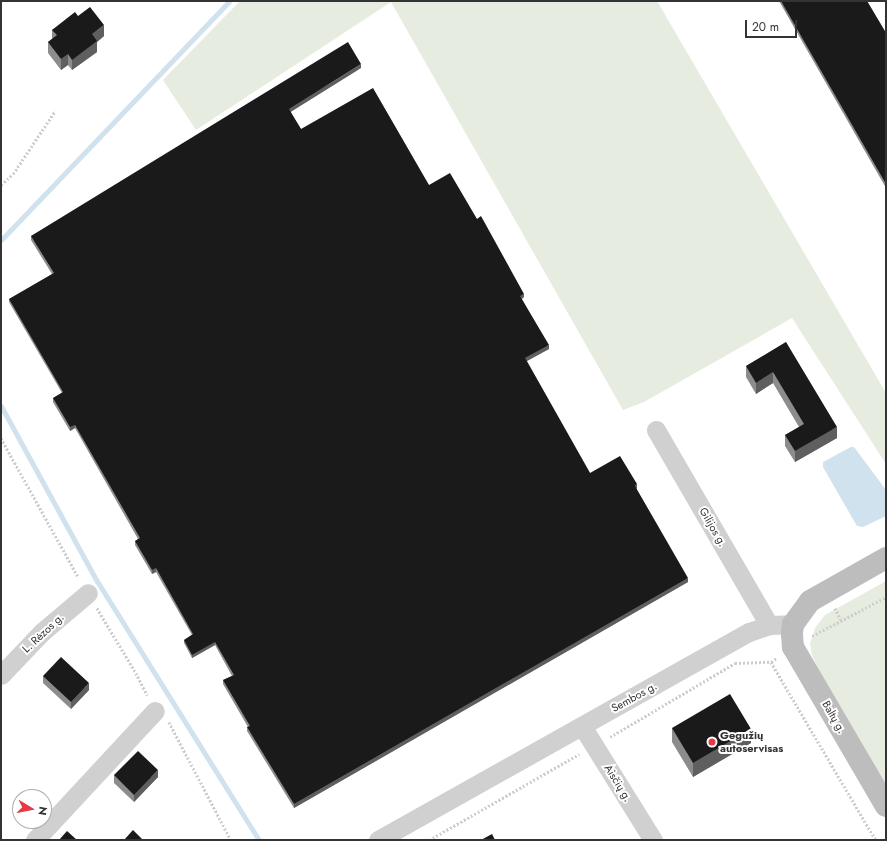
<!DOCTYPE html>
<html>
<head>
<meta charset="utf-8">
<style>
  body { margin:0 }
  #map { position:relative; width:887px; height:841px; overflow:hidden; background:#fff; font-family:Jost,sans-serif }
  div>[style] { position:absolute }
  .green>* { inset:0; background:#e6ecdf }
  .water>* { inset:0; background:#cfe2ee }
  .stream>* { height:5px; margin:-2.5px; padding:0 2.5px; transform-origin:2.5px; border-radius:2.5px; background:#cfe2ee }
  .path>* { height:2.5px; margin-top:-1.25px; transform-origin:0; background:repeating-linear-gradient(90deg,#cdcdcd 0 2px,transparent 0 4px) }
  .minor>* { height:19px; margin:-9.5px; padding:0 9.5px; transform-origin:9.5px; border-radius:9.5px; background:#d0d0d0 }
  .secondary>* { height:22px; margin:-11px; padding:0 11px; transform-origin:11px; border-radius:11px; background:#bdbdbd }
  .wall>* { inset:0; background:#8c8c8c }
  .shaded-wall>* { inset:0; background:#5f5f5f }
  .building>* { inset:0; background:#1a1a1a }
  .dots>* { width:11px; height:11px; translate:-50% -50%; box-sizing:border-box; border:2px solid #fff; border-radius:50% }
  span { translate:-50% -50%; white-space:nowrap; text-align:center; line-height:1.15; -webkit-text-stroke:4px #fff; paint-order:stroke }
  .street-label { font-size:11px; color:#333 }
  .poi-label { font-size:11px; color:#333; font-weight:700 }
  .left { translate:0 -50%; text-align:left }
  .frame { position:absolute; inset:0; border:2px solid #333; pointer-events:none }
  .north { position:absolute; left:12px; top:789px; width:40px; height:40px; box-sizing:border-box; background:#fff; border:1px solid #adadad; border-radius:50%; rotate:100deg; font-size:11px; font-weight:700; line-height:16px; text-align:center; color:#333 }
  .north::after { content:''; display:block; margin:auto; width:14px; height:18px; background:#e63946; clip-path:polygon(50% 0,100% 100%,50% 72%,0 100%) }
  .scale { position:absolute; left:745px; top:20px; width:52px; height:18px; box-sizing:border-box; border:2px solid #333; border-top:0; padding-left:5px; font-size:12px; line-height:14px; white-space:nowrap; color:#333; -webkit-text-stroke:3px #fff; paint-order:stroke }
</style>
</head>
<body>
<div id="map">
  <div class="green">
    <div style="clip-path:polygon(240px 1px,657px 1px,886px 393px,886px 464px,792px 318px,644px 402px,623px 410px,391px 2px,196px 130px,163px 80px)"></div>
    <div style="clip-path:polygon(886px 581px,886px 785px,820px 673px,812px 655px,810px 644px,815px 628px,825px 615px)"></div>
  </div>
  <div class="water">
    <div style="clip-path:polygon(851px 447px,854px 447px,886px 490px,886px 516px,863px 527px,857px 526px,823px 467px,823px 462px)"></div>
  </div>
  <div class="stream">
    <div style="left:1px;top:240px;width:330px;rotate:-46.3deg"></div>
    <div style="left:1px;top:406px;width:200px;rotate:61.3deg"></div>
    <div style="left:97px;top:581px;width:305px;rotate:58deg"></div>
  </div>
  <div class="path">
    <div style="left:1px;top:185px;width:16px;rotate:-43deg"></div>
    <div style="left:13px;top:174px;width:76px;rotate:-56.3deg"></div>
    <div style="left:1px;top:438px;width:160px;rotate:60.9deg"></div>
    <div style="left:97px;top:608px;width:76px;rotate:59deg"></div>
    <div style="left:136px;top:673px;width:25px;rotate:63deg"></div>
    <div style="left:835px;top:608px;width:13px;rotate:63deg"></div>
    <div style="left:812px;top:636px;width:84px;rotate:-27.8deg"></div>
    <div style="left:771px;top:662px;width:207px;rotate:59.5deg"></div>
    <div style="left:169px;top:722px;width:133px;rotate:62.3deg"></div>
    <div style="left:610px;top:737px;width:145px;rotate:-30.6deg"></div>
    <div style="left:735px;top:663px;width:36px;rotate:-2deg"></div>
    <div style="left:771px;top:662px;width:7px;rotate:-34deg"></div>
    <div style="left:429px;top:840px;width:173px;rotate:-29.8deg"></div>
  </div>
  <div class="minor">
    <div style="left:656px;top:430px;width:225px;rotate:59.9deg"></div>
    <div style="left:1px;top:675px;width:59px;rotate:-46.4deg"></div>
    <div style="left:42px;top:632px;width:60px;rotate:-40.3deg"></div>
    <div style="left:582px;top:726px;width:134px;rotate:58.1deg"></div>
    <div style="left:35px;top:840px;width:176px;rotate:-47.1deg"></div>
    <div style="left:378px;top:840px;width:425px;rotate:-29.3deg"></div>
    <div style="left:749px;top:632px;width:21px;rotate:-19deg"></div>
    <div style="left:769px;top:625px;width:24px;rotate:-2deg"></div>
  </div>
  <div class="secondary">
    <div style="left:886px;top:558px;width:87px;rotate:150.5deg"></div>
    <div style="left:810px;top:601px;width:29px;rotate:126deg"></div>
    <div style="left:793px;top:624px;width:10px;rotate:96deg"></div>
    <div style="left:792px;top:634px;width:13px;rotate:86deg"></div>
    <div style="left:793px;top:647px;width:184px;rotate:59.7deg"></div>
  </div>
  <div class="wall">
    <div style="clip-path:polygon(779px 1px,867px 1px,886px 33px,886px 188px)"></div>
    <div style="clip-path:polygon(78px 16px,104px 36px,97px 42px,97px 52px,72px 70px,68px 65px,61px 70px,48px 53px,48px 42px,52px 39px,52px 30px)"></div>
    <div style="clip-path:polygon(361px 68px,290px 112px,301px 129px,429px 185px,477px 219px,524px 297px,522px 299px,549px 349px,527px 361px,590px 473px,637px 488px,636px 489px,688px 582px,294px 808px,247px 731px,247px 727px,248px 727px,223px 684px,223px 680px,232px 676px,215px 645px,192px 658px,184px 643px,184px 640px,192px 635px,156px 572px,152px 574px,135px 545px,135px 541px,138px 539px,75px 428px,70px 431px,53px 402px,53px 398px,62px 393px,9px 302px,9px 299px,52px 274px,31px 240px,31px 236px)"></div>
    <div style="clip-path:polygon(786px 342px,837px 438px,795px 462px,785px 446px,785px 435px,799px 427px,773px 383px,756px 394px,746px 377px,746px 366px)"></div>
    <div style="clip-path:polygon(43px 676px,89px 690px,71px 709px,43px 683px)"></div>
    <div style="clip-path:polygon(672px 728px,751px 743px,693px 777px,672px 742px)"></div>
    <div style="clip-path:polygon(114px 775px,158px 777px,134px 802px,114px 783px)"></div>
  </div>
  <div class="shaded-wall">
    <div style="clip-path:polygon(104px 25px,104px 36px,97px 42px,97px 52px,72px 70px,72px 60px,92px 34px)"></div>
    <div style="clip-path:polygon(68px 54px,68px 65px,61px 70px,61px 59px)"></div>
    <div style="clip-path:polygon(361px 64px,361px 68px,289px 113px,289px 109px)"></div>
    <div style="clip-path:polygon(524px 294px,524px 297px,520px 300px,520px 296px)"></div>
    <div style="clip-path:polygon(549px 345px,549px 349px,525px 362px,525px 358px)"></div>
    <div style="clip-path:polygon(773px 372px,773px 383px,756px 394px,756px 383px)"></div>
    <div style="clip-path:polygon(75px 425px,75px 428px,70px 431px,70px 427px)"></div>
    <div style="clip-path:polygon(837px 427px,837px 438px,795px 462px,795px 451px)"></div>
    <div style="clip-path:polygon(637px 484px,637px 488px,635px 490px,635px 486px)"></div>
    <div style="clip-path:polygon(156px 568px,156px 572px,152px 574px,152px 570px)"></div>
    <div style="clip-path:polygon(688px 578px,688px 582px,294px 808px,294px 804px)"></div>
    <div style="clip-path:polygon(215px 642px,215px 645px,192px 658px,192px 655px)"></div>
    <div style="clip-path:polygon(89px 683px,89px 690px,71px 709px,71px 702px)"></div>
    <div style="clip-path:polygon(751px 729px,751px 743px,693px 777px,693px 763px)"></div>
    <div style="clip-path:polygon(158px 770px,158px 777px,134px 802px,134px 795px)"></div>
  </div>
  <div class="building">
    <div style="clip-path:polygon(781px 1px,867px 1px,886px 33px,886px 184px)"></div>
    <div style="clip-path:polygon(90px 7px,104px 25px,92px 34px,97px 41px,72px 60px,68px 54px,61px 59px,48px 42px,57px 35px,52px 30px,75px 12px,78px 16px)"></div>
    <div style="clip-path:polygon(348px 42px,361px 64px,289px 109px,301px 129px,373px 88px,429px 185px,450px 173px,477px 219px,481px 216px,524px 294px,520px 296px,549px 345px,525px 358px,590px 473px,620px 456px,637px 484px,635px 486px,688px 578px,294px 804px,247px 727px,250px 726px,223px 680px,234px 675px,215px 642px,192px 655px,184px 640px,193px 634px,156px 568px,152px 570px,135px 541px,140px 538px,75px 425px,70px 427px,53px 398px,63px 392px,9px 299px,54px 273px,31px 236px)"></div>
    <div style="clip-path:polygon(786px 342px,837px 427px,795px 451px,785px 435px,804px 424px,773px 372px,756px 383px,746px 366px)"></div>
    <div style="clip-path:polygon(61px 657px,89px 683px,71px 702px,43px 676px)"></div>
    <div style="clip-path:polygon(730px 694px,751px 729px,693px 763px,672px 728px)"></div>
    <div style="clip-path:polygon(138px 751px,158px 770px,134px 795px,114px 775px)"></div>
    <div style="clip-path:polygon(133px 830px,143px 840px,124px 840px)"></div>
    <div style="clip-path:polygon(67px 831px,77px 840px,59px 840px)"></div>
    <div style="clip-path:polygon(492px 834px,495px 840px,481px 840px)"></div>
  </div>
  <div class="dots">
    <div style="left:712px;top:742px;background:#e63946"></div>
  </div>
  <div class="street-label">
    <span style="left:713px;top:527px;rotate:60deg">Gilijos g.</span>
    <span style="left:43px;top:633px;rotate:-43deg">L. Rėzos g.</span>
    <span style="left:634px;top:697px;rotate:-29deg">Sembos g.</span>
    <span style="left:834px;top:717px;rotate:60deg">Baltų g.</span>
    <span style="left:618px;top:783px;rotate:58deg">Aisčių g.</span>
  </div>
  <div class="poi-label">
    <span class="left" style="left:720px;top:742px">Gegužių<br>autoservisas</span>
  </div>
  <div class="frame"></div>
  <div class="north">N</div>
  <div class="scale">20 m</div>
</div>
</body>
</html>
